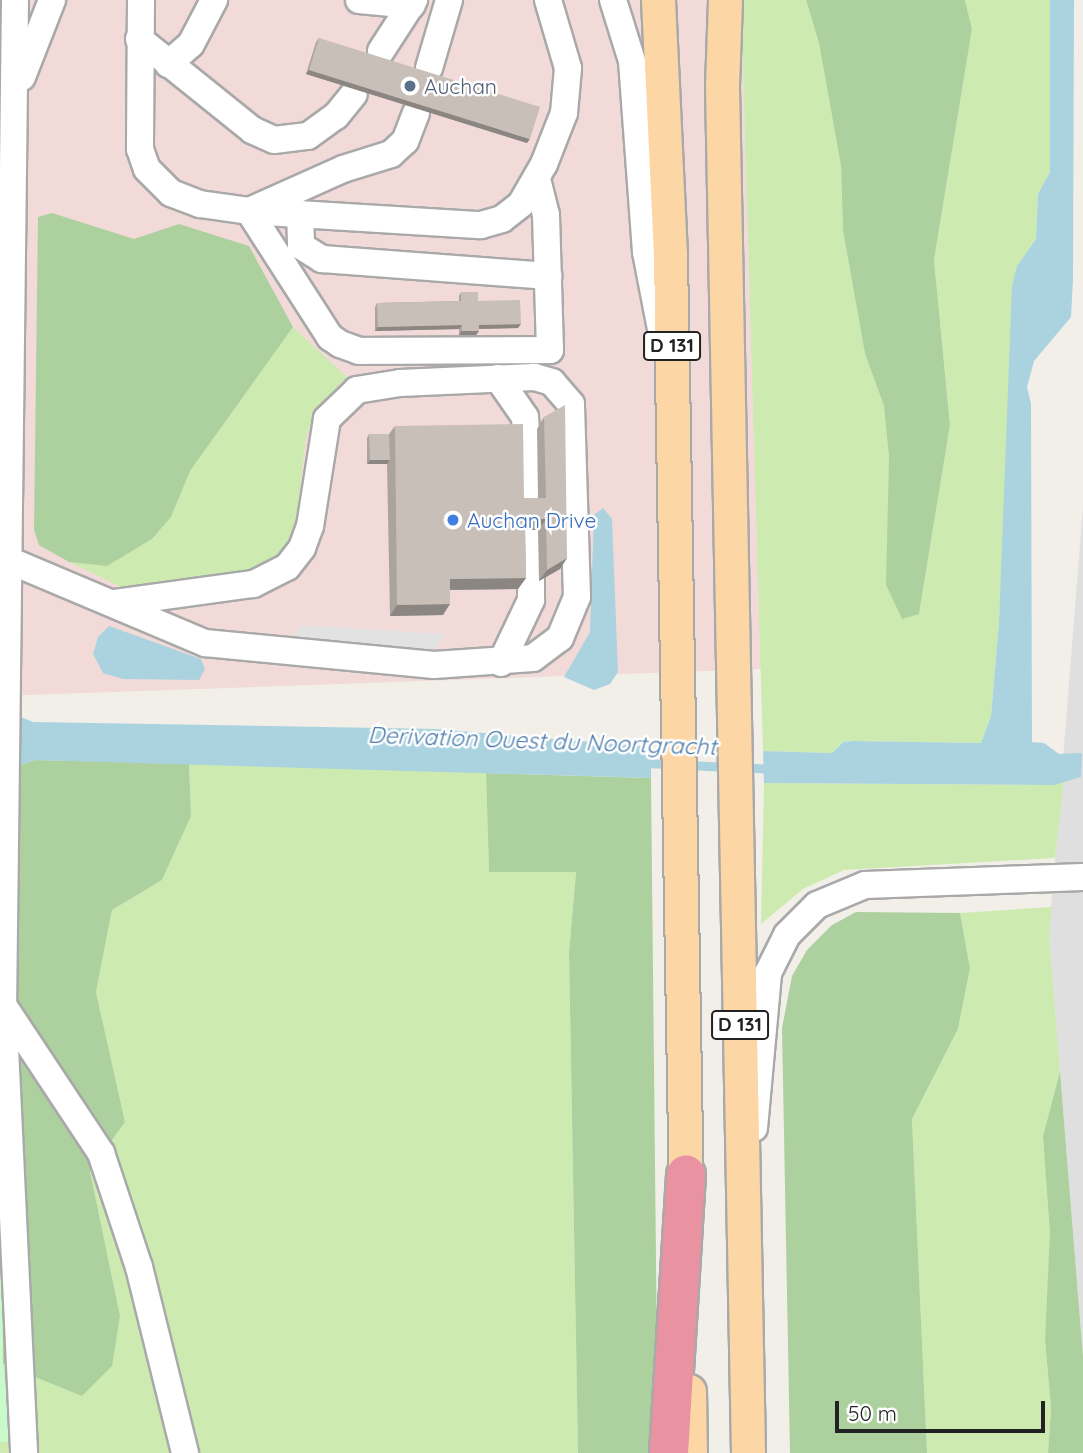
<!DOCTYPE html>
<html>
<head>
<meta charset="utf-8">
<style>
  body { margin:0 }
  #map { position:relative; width:1083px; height:1453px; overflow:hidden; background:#f2efe9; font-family:Quicksand,sans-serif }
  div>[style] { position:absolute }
  .residential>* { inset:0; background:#e0dfdf }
  .commercial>* { inset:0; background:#f2dad9 }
  .grass>* { inset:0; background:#cdebb0 }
  .forest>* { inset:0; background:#add19e }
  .park>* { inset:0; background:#c8facc }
  .parking>* { inset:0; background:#e2e2e2 }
  .water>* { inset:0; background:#aad3df }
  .stream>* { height:9px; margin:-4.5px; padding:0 4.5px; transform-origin:4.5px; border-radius:4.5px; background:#aad3df }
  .roads { filter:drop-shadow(2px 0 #a9a9a9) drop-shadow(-2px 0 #a9a9a9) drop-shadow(0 2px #a9a9a9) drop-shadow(0 -2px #a9a9a9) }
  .minor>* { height:26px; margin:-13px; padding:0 13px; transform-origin:13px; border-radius:13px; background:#fff }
  .major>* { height:33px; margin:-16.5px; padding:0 16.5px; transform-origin:16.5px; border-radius:16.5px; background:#fcd6a4 }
  .highway>* { height:38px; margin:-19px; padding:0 19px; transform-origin:19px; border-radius:19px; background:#e892a2 }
  .wall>* { inset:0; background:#aba49e }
  .shaded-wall>* { inset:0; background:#8b8681 }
  .building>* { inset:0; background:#c7bfb8 }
  .dots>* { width:19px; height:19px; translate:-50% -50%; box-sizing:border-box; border:4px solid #fff; border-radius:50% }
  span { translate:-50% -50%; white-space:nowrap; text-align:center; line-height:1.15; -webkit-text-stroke:5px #fff; paint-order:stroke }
  .shield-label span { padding:2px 5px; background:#fff; border:2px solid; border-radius:5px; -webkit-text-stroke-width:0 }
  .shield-label { font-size:19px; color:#222; font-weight:700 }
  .service-label { font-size:21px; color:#4e5e75 }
  .left { translate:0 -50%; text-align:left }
  .shop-label { font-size:21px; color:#366cbe }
  .water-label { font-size:23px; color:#4a7aab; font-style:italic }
  .scale { position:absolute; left:835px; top:1401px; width:210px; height:32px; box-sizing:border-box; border:4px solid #222; border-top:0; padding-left:9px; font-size:21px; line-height:24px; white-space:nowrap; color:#222; -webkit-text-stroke:5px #fff; paint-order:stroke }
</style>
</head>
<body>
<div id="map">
  <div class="residential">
    <div style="clip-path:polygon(1083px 507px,1083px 1357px,1049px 935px)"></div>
  </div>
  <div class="commercial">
    <div style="clip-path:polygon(0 0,741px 0,763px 669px,0 696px)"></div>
  </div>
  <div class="grass">
    <div style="clip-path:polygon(741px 0,806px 0,819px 42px,841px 166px,843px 231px,865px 354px,884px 406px,889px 458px,919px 614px,950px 425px,934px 260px,972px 29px,965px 0,1050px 0,1050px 172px,1038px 194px,1036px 239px,1017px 266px,999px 622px,991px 716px,981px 743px,853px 741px,842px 742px,832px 753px,763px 751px)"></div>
    <div style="clip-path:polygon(293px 327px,347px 377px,315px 410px,306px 438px,295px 530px,282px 553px,251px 573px,138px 595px,69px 562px,107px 566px,152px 539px,171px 517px,190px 471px)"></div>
    <div style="clip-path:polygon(189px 763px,486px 773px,489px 872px,576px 871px,569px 952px,578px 1453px,0 1453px,0 1221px,120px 1317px,90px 1171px,125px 1122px,96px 992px,112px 910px,162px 880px,191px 816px)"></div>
    <div style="clip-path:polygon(1064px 779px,1055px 858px,844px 870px,803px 889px,761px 924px,764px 783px,1054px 785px)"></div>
    <div style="clip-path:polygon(1052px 907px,1049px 935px,1060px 1071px,1043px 1136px,1051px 1232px,1045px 1340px,1051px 1408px,1048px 1453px,927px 1453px,912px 1119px,958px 1029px,970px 968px,960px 913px)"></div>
  </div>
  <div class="forest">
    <div style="clip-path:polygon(806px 0,965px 0,972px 29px,934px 260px,950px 425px,919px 614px,902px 619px,886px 585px,889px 458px,884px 406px,865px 354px,843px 231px,841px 166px,819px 43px)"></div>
    <div style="clip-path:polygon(52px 213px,134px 239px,179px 224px,249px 246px,293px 327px,190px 471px,171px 517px,152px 539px,107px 566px,69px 562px,39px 545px,34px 530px,38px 217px)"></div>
    <div style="clip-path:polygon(35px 760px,189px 763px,191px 816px,162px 880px,112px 910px,96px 992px,125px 1122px,90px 1171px,120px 1316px,112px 1366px,82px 1396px,3px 1364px,0 772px)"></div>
    <div style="clip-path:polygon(486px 773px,651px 778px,658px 1453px,578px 1453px,569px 952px,576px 872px,489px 872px)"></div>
    <div style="clip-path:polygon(856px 912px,960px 913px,970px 968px,958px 1029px,912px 1119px,927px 1453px,790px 1453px,782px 1028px,792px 976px,807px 950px,832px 925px)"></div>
    <div style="clip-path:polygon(1060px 1071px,1083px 1357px,1083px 1453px,1048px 1453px,1051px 1408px,1045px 1340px,1050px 1232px,1043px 1136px)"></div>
  </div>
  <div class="park">
    <div style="clip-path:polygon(0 1221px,3px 1364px,12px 1442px,0 1442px)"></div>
  </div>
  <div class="parking">
    <div style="clip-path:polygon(302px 625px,445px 634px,431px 656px,283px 646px)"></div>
  </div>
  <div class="water">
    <div style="clip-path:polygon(1050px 0,1074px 0,1073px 279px,1071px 317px,1034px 361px,1027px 387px,1031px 404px,1032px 742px,1044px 743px,1059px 754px,1082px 753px,1081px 777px,1054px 785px,764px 783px,763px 751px,832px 753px,843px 742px,853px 741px,981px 743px,991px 716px,999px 622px,1012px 286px,1017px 266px,1036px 239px,1038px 194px,1050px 172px)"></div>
    <div style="clip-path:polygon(603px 508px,612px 519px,618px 672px,610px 684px,594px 690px,564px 677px,590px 632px,594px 515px)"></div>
    <div style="clip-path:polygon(109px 626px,201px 659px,205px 669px,199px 680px,123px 679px,103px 673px,93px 654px,98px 637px)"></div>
    <div style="clip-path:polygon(6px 711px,33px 722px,436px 729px,651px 747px,651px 778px,35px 760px,0 772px)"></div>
  </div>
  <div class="stream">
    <div style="left:641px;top:763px;width:31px;rotate:2deg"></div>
    <div style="left:686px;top:765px;width:42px;rotate:2.7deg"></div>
    <div style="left:742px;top:767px;width:31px;rotate:4deg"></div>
  </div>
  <div class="roads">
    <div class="minor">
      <div style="left:15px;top:0;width:1005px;rotate:90.68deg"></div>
      <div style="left:3px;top:1005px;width:448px;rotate:87.3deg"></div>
      <div style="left:141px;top:0;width:149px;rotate:90.4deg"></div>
      <div style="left:140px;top:149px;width:21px;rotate:71deg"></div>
      <div style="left:147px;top:169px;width:34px;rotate:45deg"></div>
      <div style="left:171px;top:193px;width:31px;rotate:21deg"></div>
      <div style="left:200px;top:204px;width:49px;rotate:8.1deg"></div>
      <div style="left:249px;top:211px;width:232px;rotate:3.5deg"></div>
      <div style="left:481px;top:225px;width:22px;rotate:-16deg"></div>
      <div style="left:502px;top:219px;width:24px;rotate:-38deg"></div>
      <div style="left:521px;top:204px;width:46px;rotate:-60.1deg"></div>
      <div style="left:544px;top:164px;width:55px;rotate:-68.6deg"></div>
      <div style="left:564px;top:113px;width:45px;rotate:-84.9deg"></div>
      <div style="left:568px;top:68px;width:71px;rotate:-106.4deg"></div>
      <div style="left:359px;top:0;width:53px;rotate:5.4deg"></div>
      <div style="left:613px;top:0;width:64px;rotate:72.7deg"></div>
      <div style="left:632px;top:61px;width:192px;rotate:85.8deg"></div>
      <div style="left:646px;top:252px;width:78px;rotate:79deg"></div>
      <div style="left:139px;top:39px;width:145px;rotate:38.8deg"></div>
      <div style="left:252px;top:130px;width:24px;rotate:24deg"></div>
      <div style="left:274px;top:140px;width:34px;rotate:-7deg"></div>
      <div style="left:308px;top:136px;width:34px;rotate:-36deg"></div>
      <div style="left:336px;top:116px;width:28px;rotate:-51deg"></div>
      <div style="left:381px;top:51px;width:61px;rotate:-57.1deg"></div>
      <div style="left:168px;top:64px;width:30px;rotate:-41deg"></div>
      <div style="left:191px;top:44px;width:50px;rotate:-62.4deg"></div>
      <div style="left:429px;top:68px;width:71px;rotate:-73.6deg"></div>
      <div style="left:22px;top:77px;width:83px;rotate:-68.7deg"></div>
      <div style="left:416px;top:113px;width:30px;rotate:111deg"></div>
      <div style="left:405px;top:141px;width:19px;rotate:137deg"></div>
      <div style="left:391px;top:154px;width:50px;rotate:162.6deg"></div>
      <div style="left:343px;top:169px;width:103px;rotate:155.9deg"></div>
      <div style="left:249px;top:211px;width:150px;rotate:57.3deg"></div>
      <div style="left:330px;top:337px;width:12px;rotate:35deg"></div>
      <div style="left:340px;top:344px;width:20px;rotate:20deg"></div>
      <div style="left:359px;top:351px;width:191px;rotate:-0.3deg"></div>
      <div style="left:550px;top:350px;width:135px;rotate:-91.7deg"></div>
      <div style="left:546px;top:215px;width:37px;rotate:-104deg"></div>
      <div style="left:300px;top:214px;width:32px;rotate:88deg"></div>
      <div style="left:301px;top:246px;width:25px;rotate:32deg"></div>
      <div style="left:322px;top:259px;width:227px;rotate:4.3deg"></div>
      <div style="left:498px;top:378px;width:47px;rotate:55.3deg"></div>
      <div style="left:525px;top:417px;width:86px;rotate:86deg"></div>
      <div style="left:6px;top:559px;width:216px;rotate:22.9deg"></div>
      <div style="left:205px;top:643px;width:230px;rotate:5.5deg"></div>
      <div style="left:434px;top:665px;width:99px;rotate:-4deg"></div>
      <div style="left:533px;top:658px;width:34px;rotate:-37deg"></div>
      <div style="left:560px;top:638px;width:44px;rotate:-67.5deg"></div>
      <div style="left:577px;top:597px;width:193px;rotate:-91.8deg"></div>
      <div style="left:571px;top:404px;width:29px;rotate:-131deg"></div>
      <div style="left:552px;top:382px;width:19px;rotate:-164deg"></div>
      <div style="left:534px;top:377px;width:134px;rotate:177.4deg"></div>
      <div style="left:400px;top:383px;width:44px;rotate:170.8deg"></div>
      <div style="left:357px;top:390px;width:42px;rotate:136deg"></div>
      <div style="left:327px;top:419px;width:108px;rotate:99deg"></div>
      <div style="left:310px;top:526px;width:23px;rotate:110deg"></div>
      <div style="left:302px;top:548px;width:24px;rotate:128deg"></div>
      <div style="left:287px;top:567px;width:38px;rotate:153deg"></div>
      <div style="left:253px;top:584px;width:139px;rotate:172.2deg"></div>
      <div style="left:501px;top:663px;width:70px;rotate:-64.5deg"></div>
      <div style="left:531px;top:600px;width:63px;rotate:-90deg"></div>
      <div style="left:3px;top:1005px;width:178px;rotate:56.5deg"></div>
      <div style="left:101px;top:1153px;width:120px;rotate:71.6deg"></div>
      <div style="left:139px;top:1267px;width:192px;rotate:76.1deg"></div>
      <div style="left:754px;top:1128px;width:156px;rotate:-84.8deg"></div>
      <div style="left:768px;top:973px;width:42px;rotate:-63.4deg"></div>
      <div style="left:787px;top:935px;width:42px;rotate:-45deg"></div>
      <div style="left:817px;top:905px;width:52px;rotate:-22.6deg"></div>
      <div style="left:865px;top:885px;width:218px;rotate:-2.1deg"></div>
    </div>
    <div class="major">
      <div style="left:658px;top:0;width:254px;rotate:87.3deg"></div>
      <div style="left:670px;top:254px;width:947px;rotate:89.03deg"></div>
      <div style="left:725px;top:0;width:86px;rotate:92deg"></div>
      <div style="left:722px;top:86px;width:1367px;rotate:88.91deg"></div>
      <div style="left:689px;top:1391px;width:62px;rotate:89.1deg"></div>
    </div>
    <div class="highway">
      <div style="left:669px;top:1453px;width:279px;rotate:-86.5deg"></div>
    </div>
  </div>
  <div class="wall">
    <div style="clip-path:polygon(319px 38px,527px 143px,306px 74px,316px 42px)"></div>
    <div style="clip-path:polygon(461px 292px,478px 301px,518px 328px,479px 329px,479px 331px,476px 335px,459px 335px,459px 329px,375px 331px,375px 307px,377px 303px,459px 301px,459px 296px)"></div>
    <div style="clip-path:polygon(544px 417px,567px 558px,560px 569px,539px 581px,538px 530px,525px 530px,526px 578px,518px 589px,450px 590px,443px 615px,390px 616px,387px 464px,367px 464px,367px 438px,369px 434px,389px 434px,395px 426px,524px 498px,538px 498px,537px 429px)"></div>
  </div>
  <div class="shaded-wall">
    <div style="clip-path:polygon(309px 70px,530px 139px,527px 143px,306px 74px)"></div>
    <div style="clip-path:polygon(521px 324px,518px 328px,476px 329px,479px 325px)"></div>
    <div style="clip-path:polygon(462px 325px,459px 329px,375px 331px,378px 327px)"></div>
    <div style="clip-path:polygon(462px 331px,479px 331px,476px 335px,459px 335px)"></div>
    <div style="clip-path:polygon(370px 460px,390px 460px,387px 464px,367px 464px)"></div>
    <div style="clip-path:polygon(525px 519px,546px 519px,538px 530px,517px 530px)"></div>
    <div style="clip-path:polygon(567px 558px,560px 569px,539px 581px,547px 570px)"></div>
    <div style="clip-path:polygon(526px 578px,518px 589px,442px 590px,450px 579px)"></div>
    <div style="clip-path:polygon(450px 604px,443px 615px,390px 616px,397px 605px)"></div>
  </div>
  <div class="building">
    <div style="clip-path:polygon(319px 38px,540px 107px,530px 139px,309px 70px)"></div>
    <div style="clip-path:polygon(461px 292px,478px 292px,478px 301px,520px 300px,521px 324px,479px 325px,479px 331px,462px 331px,462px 325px,378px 327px,377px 303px,461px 301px)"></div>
    <div style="clip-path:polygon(565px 405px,567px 558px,547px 570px,546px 519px,525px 519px,526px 578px,450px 579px,450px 604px,397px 605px,395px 426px,523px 424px,524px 498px,546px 498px,544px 417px)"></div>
    <div style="clip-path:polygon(369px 434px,389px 434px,390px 460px,370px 460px)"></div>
  </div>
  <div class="dots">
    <div style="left:410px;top:86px;background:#5c6f8a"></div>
    <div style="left:453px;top:520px;background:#3f7fe0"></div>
  </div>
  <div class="shield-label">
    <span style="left:672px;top:346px">D 131</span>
    <span style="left:740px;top:1025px">D 131</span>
  </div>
  <div class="service-label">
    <span class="left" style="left:424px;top:86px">Auchan</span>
  </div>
  <div class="shop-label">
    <span class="left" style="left:467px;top:520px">Auchan Drive</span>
  </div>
  <div class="water-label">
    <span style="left:542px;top:741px;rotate:2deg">Derivation Ouest du Noortgracht</span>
  </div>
  <div class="scale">50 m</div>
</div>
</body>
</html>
